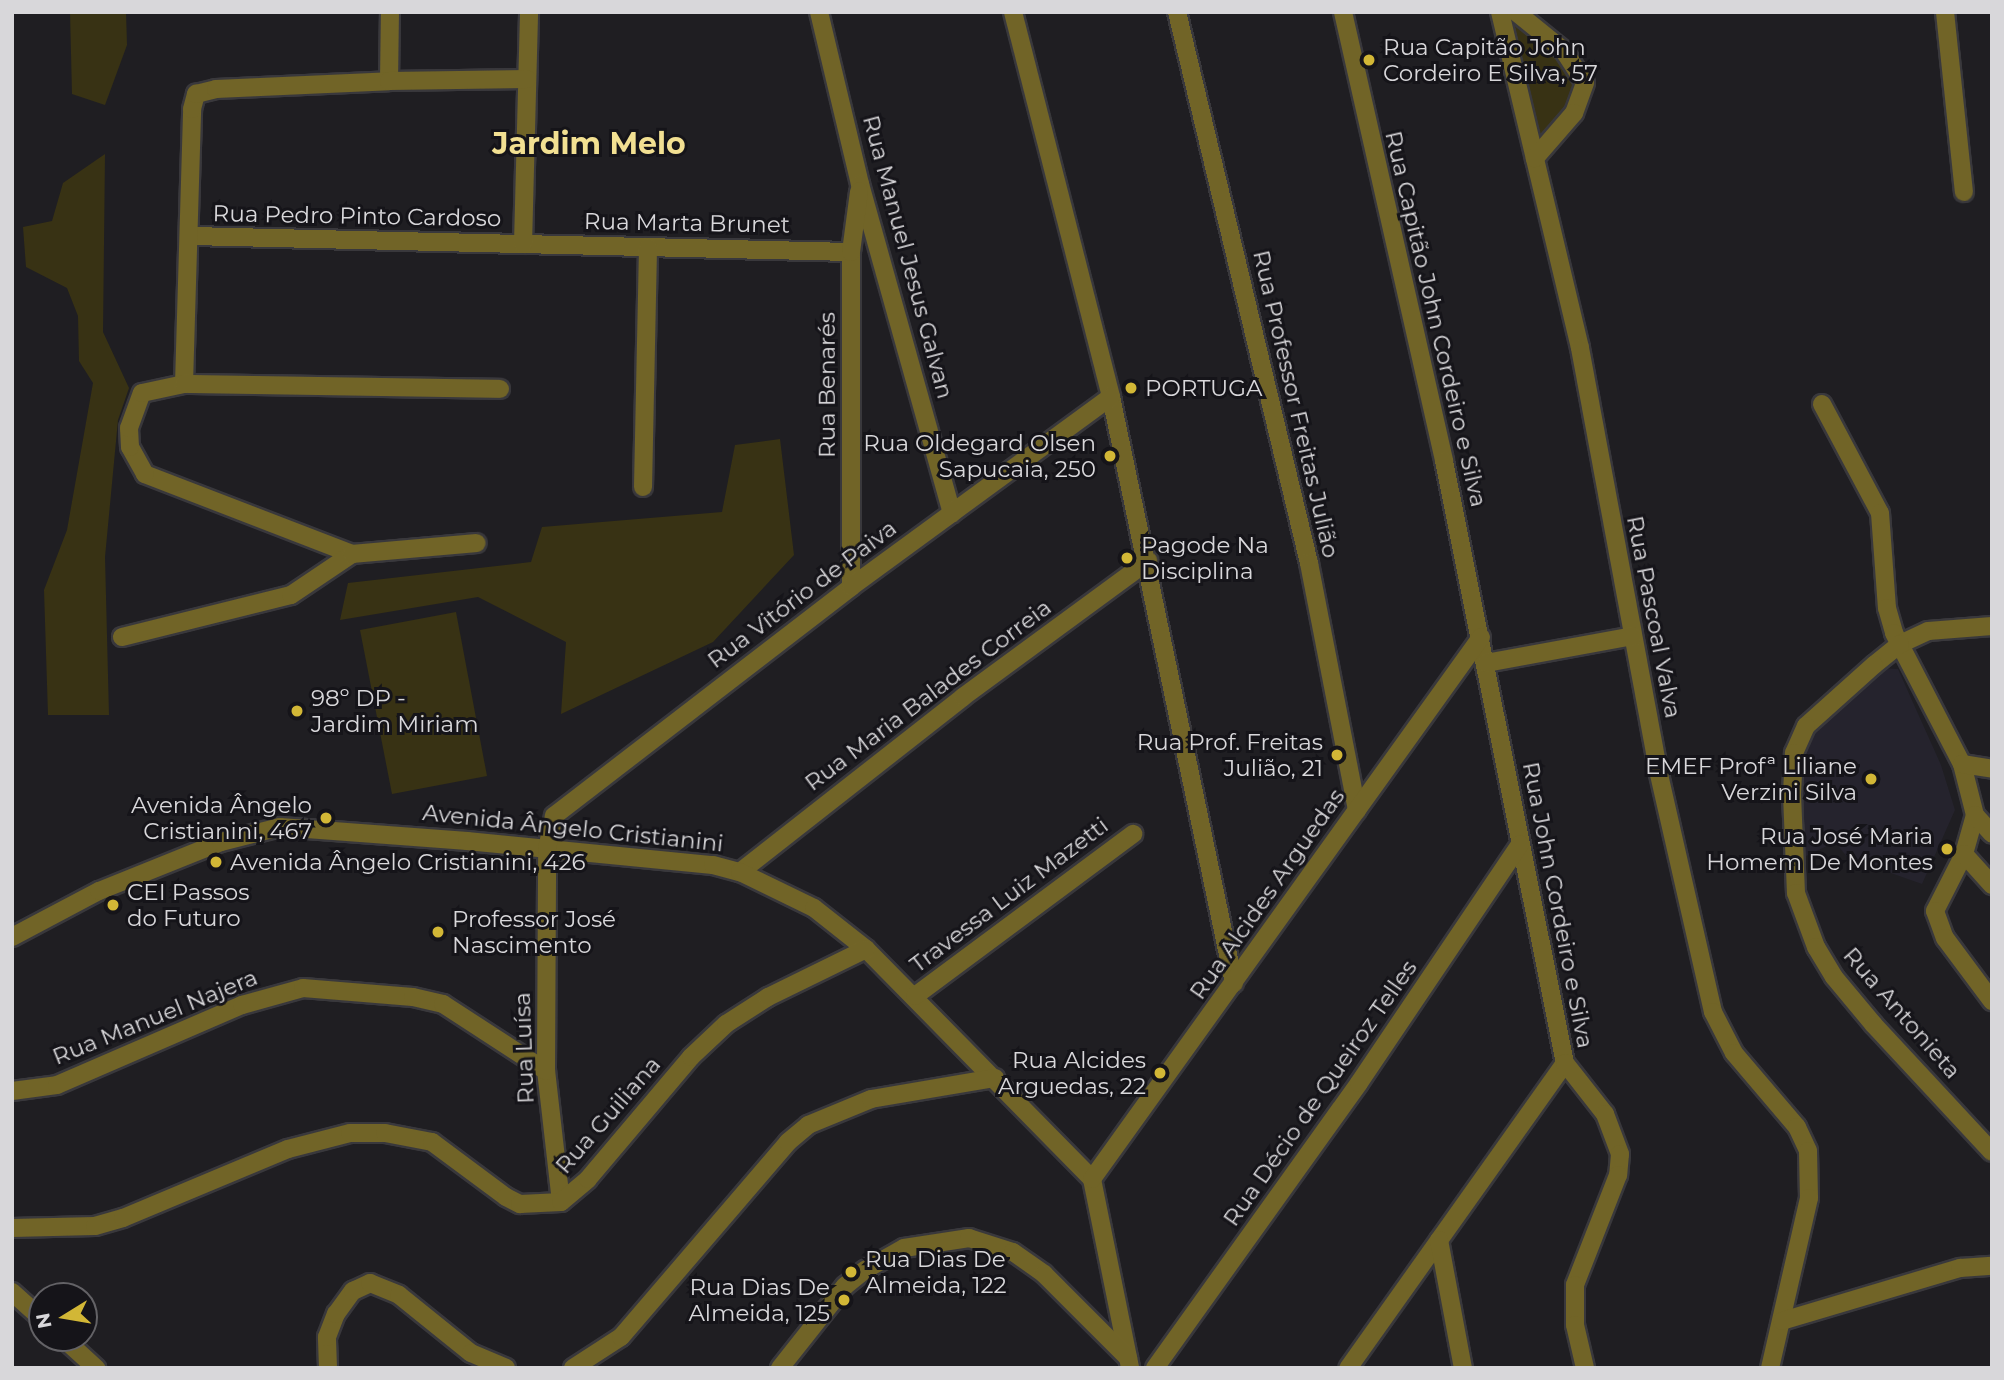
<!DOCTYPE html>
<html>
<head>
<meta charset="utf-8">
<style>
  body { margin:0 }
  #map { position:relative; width:2004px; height:1380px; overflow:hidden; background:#1f1e22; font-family:Montserrat,sans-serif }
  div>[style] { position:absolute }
  .built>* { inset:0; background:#25232d }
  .green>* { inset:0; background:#383214 }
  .roads { filter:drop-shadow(2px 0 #39383c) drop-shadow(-2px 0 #39383c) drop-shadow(0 2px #39383c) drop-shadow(0 -2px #39383c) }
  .minor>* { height:18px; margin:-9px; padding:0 9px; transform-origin:9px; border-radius:9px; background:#716427 }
  .dots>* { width:19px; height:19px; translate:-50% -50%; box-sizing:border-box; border:4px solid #151419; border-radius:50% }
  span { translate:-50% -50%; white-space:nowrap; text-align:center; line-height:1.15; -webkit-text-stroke:6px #151419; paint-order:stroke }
  .poi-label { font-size:23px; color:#d8d7da }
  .left { translate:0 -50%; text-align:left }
  .right { translate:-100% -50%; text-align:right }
  .street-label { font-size:23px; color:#d8d7da }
  .district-label { font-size:30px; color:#f2e092; font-weight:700 }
  .frame { position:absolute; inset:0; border:14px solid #d8d7da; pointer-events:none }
  .north { position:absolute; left:28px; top:1282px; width:70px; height:70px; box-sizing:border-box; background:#151419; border:2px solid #636266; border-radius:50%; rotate:259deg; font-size:19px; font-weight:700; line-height:28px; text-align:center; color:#d8d7da }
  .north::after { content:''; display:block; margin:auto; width:24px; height:32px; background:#d2b736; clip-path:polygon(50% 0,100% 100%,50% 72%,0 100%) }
</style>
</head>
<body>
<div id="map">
  <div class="built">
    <div style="clip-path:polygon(1880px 668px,1898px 669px,1941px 765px,1955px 810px,1922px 884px,1848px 858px,1835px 842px,1802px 858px,1799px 750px)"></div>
  </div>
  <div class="green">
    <div style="clip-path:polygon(70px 12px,126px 12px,127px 45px,105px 105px,72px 94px)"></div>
    <div style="clip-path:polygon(1512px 20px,1568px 67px,1575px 79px,1571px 105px,1534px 144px,1507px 24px)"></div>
    <div style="clip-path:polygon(105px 154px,103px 332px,129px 388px,118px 420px,105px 557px,109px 715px,48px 715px,44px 590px,67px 530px,93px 383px,79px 361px,78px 316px,67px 288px,26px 267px,23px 227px,52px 221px,63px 183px)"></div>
    <div style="clip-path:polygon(780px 439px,794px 555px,713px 642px,561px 714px,566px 642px,478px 597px,340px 620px,348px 583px,531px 562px,542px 527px,722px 512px,735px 445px)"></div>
    <div style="clip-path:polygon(456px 612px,487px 776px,392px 794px,360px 630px)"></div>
  </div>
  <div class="roads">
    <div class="minor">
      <div style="left:819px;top:12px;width:177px;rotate:76.6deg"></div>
      <div style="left:860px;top:184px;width:342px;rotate:74.4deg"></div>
      <div style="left:1013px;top:12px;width:397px;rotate:75.7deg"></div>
      <div style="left:1111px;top:397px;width:599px;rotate:78.15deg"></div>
      <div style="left:1177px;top:12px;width:567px;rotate:76.53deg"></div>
      <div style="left:1309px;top:563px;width:252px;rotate:79deg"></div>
      <div style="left:1343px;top:12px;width:460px;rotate:77.3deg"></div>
      <div style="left:1444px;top:461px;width:614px;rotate:78.64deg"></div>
      <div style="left:1565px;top:1063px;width:374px;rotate:125.4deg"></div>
      <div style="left:1500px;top:12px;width:345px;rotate:76.6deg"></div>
      <div style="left:1580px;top:348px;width:429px;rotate:79.5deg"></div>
      <div style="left:1658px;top:770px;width:248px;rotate:77.2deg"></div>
      <div style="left:1713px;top:1012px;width:46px;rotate:62.9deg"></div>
      <div style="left:1734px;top:1053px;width:97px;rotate:49.6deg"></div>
      <div style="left:1797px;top:1127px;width:26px;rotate:65deg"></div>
      <div style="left:1808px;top:1151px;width:47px;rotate:88.8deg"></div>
      <div style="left:1809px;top:1198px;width:174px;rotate:102.9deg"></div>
      <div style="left:1516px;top:12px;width:62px;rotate:39.1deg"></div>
      <div style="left:1564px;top:51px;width:38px;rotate:57deg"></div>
      <div style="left:1585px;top:83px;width:32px;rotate:110deg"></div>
      <div style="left:1574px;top:113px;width:60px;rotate:130.9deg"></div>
      <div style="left:1945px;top:12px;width:181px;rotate:84deg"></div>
      <div style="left:389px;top:81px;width:69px;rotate:-89.2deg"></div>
      <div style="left:191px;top:236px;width:660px;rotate:1.39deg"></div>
      <div style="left:523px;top:244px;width:232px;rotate:-88.5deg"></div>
      <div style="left:184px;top:384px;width:275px;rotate:-88.3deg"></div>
      <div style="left:192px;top:109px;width:16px;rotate:-75deg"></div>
      <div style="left:196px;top:94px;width:21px;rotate:-14deg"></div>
      <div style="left:216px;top:89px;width:173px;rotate:-2.6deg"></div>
      <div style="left:389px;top:81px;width:138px;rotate:-0.8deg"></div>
      <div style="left:1822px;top:404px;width:123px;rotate:62deg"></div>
      <div style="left:1880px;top:513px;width:95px;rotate:85.8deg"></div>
      <div style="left:1887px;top:608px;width:26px;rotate:74deg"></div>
      <div style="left:1894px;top:633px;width:148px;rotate:62.6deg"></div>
      <div style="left:1962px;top:764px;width:53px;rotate:75.7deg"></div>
      <div style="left:1975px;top:815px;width:41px;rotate:105.8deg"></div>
      <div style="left:1964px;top:854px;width:64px;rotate:117deg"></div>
      <div style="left:1935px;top:911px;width:29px;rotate:70deg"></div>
      <div style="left:1945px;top:938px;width:79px;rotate:53.3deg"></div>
      <div style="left:643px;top:487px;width:240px;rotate:-88.8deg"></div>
      <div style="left:352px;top:554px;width:222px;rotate:-158.9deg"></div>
      <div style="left:145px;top:474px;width:31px;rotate:-119deg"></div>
      <div style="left:130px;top:447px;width:19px;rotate:-93deg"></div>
      <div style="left:129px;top:428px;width:37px;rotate:-70deg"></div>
      <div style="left:142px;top:393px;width:43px;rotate:-12.1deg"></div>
      <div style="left:184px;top:384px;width:316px;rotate:0.9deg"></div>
      <div style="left:851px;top:587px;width:335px;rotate:-90deg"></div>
      <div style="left:851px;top:252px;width:61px;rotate:-82.4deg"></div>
      <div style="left:1992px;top:626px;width:64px;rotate:175.5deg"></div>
      <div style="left:1928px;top:631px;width:31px;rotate:155deg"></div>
      <div style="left:1900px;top:644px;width:33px;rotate:141deg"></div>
      <div style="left:1874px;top:665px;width:91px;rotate:138.1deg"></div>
      <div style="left:1806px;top:726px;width:30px;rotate:114deg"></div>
      <div style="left:1794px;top:753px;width:41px;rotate:92.8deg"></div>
      <div style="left:1792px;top:794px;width:99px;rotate:87.7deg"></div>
      <div style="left:1796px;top:893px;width:58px;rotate:69.7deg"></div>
      <div style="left:1816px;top:947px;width:35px;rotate:59deg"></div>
      <div style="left:1834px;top:977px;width:62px;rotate:50.2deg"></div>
      <div style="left:1874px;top:1025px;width:173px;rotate:47.1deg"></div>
      <div style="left:122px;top:637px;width:174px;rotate:-14deg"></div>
      <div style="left:291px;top:595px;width:73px;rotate:-33.9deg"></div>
      <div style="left:352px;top:554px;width:125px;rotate:-5deg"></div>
      <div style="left:1486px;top:663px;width:149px;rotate:-10.4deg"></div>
      <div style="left:1962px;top:764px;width:30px;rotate:9deg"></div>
      <div style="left:1975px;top:815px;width:25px;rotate:48deg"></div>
      <div style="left:1964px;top:854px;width:42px;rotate:47.9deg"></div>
      <div style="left:740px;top:872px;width:283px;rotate:-38.1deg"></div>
      <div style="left:963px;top:697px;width:230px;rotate:-36.3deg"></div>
      <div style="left:12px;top:937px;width:98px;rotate:-27.9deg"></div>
      <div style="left:99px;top:891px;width:131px;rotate:-21.9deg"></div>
      <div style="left:221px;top:842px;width:61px;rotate:-14.3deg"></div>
      <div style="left:280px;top:827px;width:188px;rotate:4.3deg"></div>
      <div style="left:467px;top:841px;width:247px;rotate:5.6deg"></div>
      <div style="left:713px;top:865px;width:28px;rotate:15deg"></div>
      <div style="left:740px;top:872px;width:82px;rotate:25.9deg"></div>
      <div style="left:814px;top:908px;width:66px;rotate:38.3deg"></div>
      <div style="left:866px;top:949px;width:322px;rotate:45.5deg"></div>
      <div style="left:1092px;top:1179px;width:193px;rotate:78.6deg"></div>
      <div style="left:915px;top:996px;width:272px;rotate:-36.6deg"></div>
      <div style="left:1565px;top:1063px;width:65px;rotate:51.9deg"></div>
      <div style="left:1605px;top:1114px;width:43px;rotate:69.4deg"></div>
      <div style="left:1620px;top:1154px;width:21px;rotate:95deg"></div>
      <div style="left:1618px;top:1175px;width:118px;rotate:111.4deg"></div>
      <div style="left:1575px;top:1285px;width:40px;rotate:90deg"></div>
      <div style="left:1575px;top:1325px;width:44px;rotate:76.9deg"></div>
      <div style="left:12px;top:1091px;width:45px;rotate:-7.6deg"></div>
      <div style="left:57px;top:1085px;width:202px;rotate:-23.4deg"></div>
      <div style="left:242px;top:1005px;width:63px;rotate:-15.6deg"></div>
      <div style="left:303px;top:988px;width:110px;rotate:4.7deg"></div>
      <div style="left:413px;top:997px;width:31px;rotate:13deg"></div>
      <div style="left:443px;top:1004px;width:123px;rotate:33deg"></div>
      <div style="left:1092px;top:1179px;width:667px;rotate:-54.33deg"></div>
      <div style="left:561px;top:1202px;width:132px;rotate:-96.5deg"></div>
      <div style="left:546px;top:1071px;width:222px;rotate:-89.7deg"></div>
      <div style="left:547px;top:849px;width:34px;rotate:-78deg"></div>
      <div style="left:554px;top:816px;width:375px;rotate:-37.6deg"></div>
      <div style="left:851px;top:587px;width:322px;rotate:-36.2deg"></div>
      <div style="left:12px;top:1228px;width:83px;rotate:-1.4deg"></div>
      <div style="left:95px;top:1226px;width:29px;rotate:-16deg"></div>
      <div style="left:123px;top:1218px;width:179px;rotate:-22.7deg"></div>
      <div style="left:288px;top:1149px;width:64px;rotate:-14.5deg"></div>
      <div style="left:350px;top:1133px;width:35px"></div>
      <div style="left:385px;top:1133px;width:48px;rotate:10.8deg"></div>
      <div style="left:432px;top:1142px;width:92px;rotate:36.6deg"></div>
      <div style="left:506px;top:1197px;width:16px;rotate:27deg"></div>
      <div style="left:520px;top:1204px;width:41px;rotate:-2.8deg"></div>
      <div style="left:561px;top:1202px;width:35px;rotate:-40deg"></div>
      <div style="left:588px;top:1179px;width:160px;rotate:-49.8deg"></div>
      <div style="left:691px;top:1057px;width:48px;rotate:-43.3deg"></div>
      <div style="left:726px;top:1024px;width:50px;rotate:-32.7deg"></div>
      <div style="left:768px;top:997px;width:109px;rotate:-26.1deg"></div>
      <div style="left:1439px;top:1240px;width:130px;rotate:79.4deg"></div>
      <div style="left:12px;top:1292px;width:40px;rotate:42deg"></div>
      <div style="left:1782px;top:1321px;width:186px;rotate:-16.6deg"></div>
      <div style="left:1960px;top:1268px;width:32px;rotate:-4deg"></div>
      <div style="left:63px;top:1338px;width:45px;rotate:42.3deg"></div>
      <div style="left:328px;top:1368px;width:31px;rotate:-92deg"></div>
      <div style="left:327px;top:1337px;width:25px;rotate:-69deg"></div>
      <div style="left:336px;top:1314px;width:29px;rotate:-54deg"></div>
      <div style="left:353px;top:1291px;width:19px;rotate:-25deg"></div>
      <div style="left:370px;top:1283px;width:31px;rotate:22deg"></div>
      <div style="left:399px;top:1295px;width:92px;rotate:38.9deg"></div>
      <div style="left:471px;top:1353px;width:38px;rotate:23deg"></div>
      <div style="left:573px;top:1368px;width:57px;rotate:-32.9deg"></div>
      <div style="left:621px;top:1337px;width:257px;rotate:-49.4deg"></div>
      <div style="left:788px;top:1142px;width:26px;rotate:-40deg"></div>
      <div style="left:808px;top:1125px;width:68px;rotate:-22.4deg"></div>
      <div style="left:871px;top:1099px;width:126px;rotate:-9.6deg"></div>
      <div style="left:780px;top:1368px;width:105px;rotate:-51.6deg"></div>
      <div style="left:845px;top:1286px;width:26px;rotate:-39deg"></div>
      <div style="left:865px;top:1270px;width:45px;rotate:-29.4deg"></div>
      <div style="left:904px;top:1248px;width:66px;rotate:-8.7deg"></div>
      <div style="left:969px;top:1238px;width:46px;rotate:17.7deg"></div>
      <div style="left:1013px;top:1252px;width:38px;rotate:35deg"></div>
      <div style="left:1044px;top:1274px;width:119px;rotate:45deg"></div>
      <div style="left:1155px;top:1368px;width:350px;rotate:-54.4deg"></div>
      <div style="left:1359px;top:1083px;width:288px;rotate:-56deg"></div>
    </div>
  </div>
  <div class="dots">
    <div style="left:1369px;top:60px;background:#d2b736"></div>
    <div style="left:1131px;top:388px;background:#d2b736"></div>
    <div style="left:1110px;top:456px;background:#d2b736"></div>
    <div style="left:1127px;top:558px;background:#d2b736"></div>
    <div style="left:297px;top:711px;background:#d2b736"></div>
    <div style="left:1337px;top:755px;background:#d2b736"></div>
    <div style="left:1871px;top:779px;background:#d2b736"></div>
    <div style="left:326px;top:818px;background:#d2b736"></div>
    <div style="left:1947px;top:849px;background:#d2b736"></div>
    <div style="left:216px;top:862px;background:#d2b736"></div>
    <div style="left:113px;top:905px;background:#d2b736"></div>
    <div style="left:438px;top:932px;background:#d2b736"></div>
    <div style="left:1160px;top:1073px;background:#d2b736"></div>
    <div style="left:851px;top:1272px;background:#d2b736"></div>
    <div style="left:844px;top:1300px;background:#d2b736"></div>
  </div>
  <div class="poi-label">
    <span class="left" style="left:1383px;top:60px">Rua Capitão John<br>Cordeiro E Silva, 57</span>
    <span class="left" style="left:1145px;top:388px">PORTUGA</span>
    <span class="right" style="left:1096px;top:456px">Rua Oldegard Olsen<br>Sapucaia, 250</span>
    <span class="left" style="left:1141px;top:558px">Pagode Na<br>Disciplina</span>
    <span class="left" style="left:311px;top:711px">98º DP -<br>Jardim Miriam</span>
    <span class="right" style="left:1323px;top:755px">Rua Prof. Freitas<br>Julião, 21</span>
    <span class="right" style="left:1857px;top:779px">EMEF Profª Liliane<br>Verzini Silva</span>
    <span class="right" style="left:312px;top:818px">Avenida Ângelo<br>Cristianini, 467</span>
    <span class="right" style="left:1933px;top:849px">Rua José Maria<br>Homem De Montes</span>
    <span class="left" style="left:230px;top:862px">Avenida Ângelo Cristianini, 426</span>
    <span class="left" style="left:127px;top:905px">CEI Passos<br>do Futuro</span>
    <span class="left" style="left:452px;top:932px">Professor José<br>Nascimento</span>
    <span class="right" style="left:1146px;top:1073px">Rua Alcides<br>Arguedas, 22</span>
    <span class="left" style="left:865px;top:1272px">Rua Dias De<br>Almeida, 122</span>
    <span class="right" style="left:830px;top:1300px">Rua Dias De<br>Almeida, 125</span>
  </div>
  <div class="street-label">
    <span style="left:357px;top:216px;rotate:1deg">Rua Pedro Pinto Cardoso</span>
    <span style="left:687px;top:223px;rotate:1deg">Rua Marta Brunet</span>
    <span style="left:908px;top:257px;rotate:75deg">Rua Manuel Jesus Galvan</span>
    <span style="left:1436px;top:319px;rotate:77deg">Rua Capitão John Cordeiro e Silva</span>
    <span style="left:827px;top:385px;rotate:-90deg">Rua Benarés</span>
    <span style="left:1296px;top:404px;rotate:77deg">Rua Professor Freitas Julião</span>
    <span style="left:802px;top:594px;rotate:-37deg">Rua Vitório de Paiva</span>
    <span style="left:1654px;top:617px;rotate:79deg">Rua Pascoal Valva</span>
    <span style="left:928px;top:695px;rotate:-37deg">Rua Maria Balades Correia</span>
    <span style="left:573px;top:828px;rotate:6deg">Avenida Ângelo Cristianini</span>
    <span style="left:1267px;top:894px;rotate:-55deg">Rua Alcides Arguedas</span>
    <span style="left:1009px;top:895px;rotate:-37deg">Travessa Luiz Mazetti</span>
    <span style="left:1558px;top:905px;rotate:79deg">Rua John Cordeiro e Silva</span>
    <span style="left:1902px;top:1013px;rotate:49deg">Rua Antonieta</span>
    <span style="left:155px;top:1017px;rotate:-22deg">Rua Manuel Najera</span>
    <span style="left:524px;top:1048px;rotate:-92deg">Rua Luísa</span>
    <span style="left:1320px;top:1093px;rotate:-55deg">Rua Décio de Queiroz Telles</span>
    <span style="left:608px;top:1115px;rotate:-49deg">Rua Guiliana</span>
  </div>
  <div class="district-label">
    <span style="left:589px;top:144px">Jardim Melo</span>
  </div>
  <div class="frame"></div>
  <div class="north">N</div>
</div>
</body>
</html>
